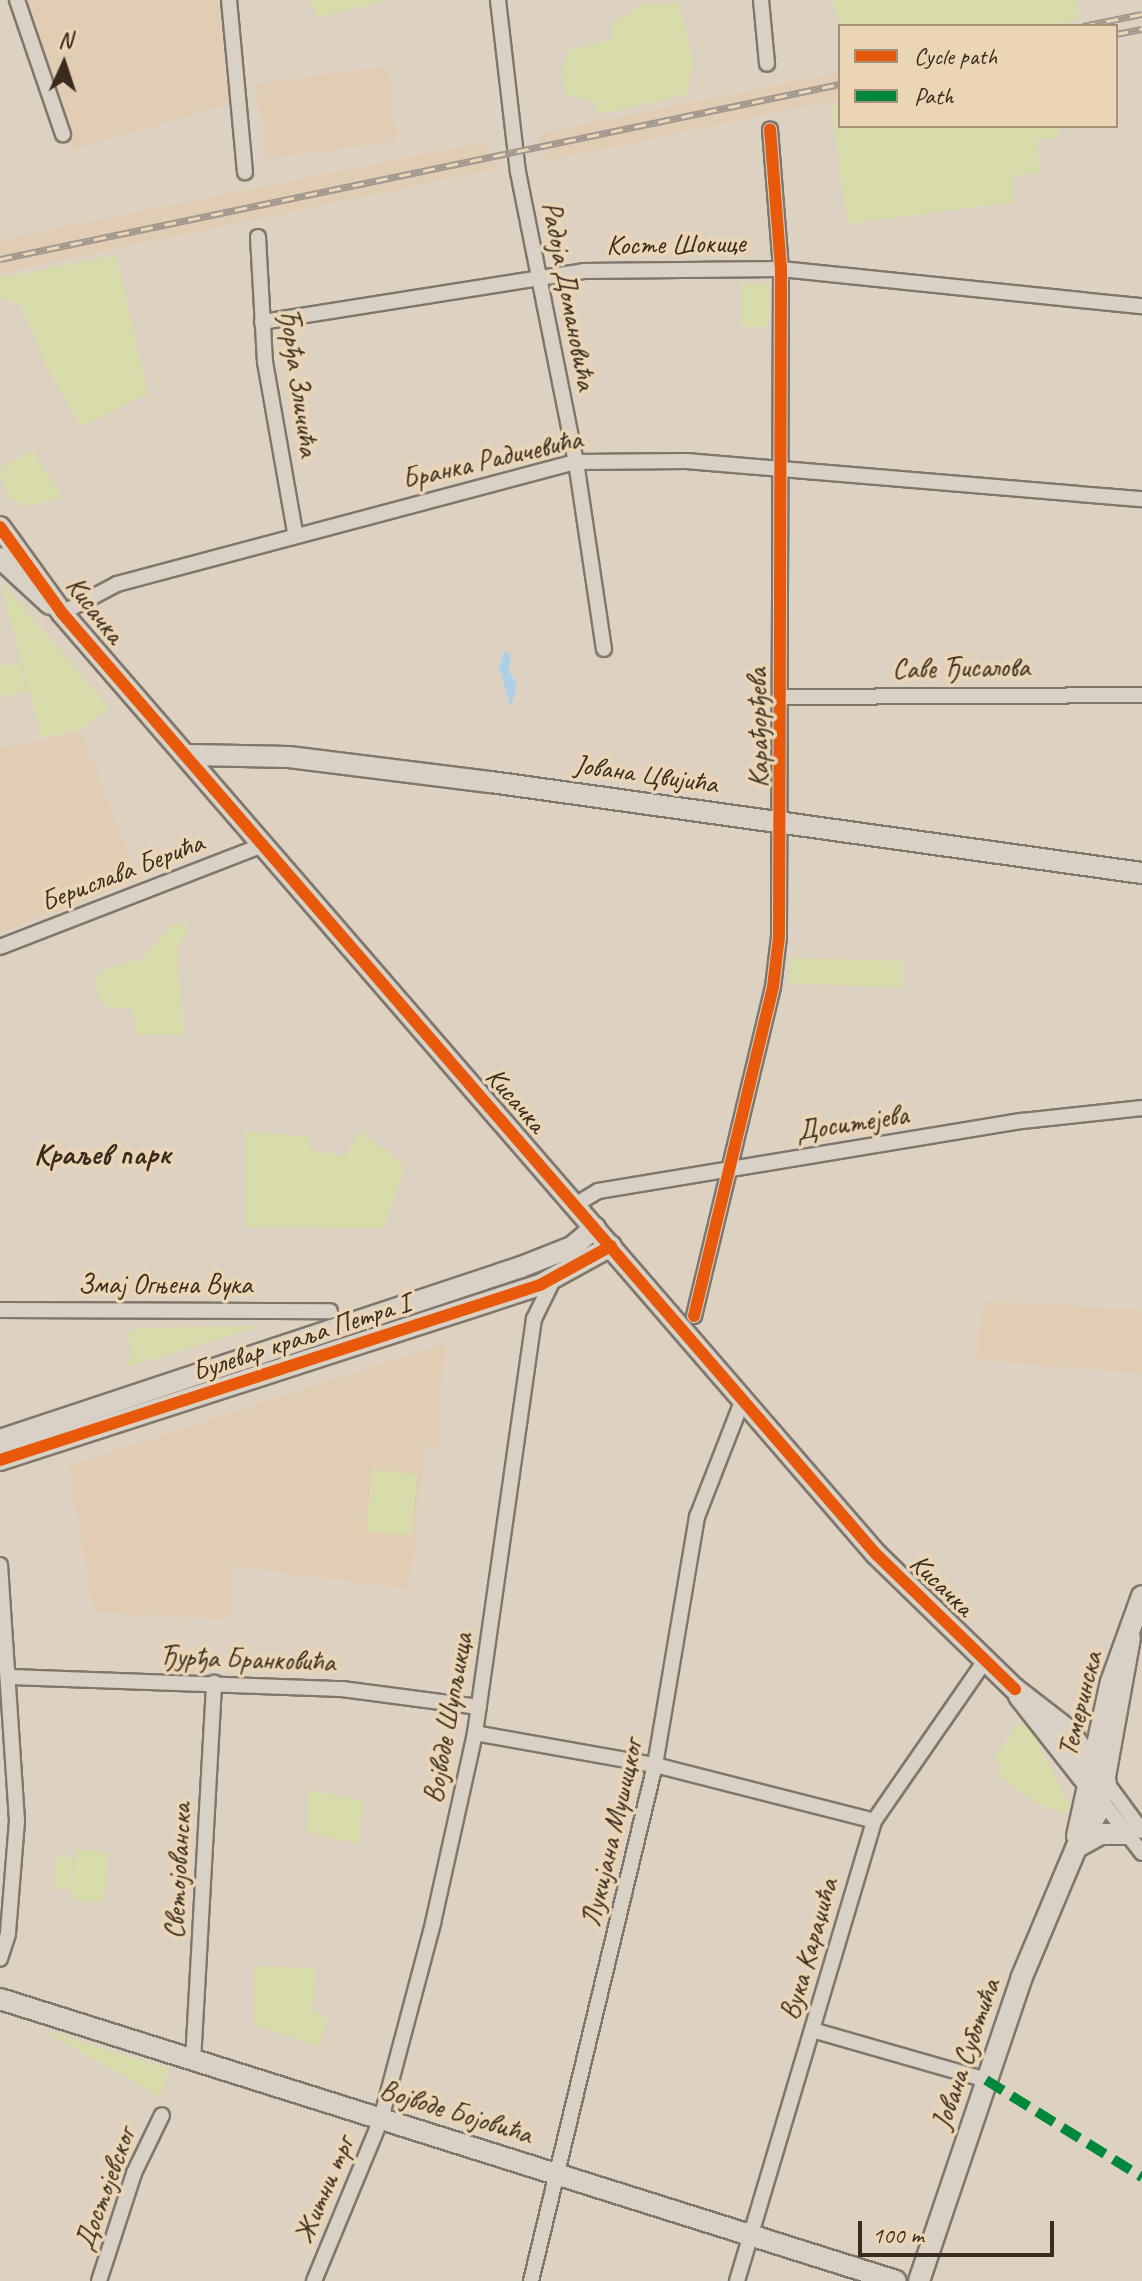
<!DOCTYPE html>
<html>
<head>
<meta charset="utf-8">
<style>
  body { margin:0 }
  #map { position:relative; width:1142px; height:2281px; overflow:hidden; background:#ddd2c1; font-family:Caveat,sans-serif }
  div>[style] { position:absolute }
  .built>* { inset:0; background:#e1cdb3 }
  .green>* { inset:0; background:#d8dcaa }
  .water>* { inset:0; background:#add0e7 }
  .roads { filter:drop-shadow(2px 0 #7f776c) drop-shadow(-2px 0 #7f776c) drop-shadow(0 2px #7f776c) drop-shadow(0 -2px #7f776c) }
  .street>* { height:14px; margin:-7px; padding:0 7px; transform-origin:7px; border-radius:7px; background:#d9d1c5 }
  .secondary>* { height:20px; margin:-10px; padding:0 10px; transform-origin:10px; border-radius:10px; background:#d9d1c5 }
  .rail>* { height:7px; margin-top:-3.5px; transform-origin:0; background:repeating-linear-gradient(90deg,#ead5b4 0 12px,#a1998f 0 24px); box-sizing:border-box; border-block:2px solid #a1998f }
  .quiet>* { height:10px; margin-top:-5px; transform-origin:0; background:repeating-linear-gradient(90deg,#00873e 0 20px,transparent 0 30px) }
  .cycleway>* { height:12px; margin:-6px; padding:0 6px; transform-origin:6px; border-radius:6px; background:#e8590c }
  span { translate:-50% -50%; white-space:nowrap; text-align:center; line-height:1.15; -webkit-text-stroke:7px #ead5b4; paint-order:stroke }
  .street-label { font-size:28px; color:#3b2a1e }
  .neighbourhood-label { font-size:30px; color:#3b2a1e; font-weight:700 }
  .legend { position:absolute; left:838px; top:24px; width:280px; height:104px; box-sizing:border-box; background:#ead5b4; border:2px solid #a49178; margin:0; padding:10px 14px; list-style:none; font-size:24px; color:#3b2a1e }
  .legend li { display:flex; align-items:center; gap:16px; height:40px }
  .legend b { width:40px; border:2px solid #a49178 }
  .north { position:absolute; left:24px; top:24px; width:80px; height:80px; -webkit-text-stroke:6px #ead5b4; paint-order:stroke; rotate:3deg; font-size:22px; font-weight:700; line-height:32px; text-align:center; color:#3b2a1e }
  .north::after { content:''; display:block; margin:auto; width:28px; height:36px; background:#3b2a1e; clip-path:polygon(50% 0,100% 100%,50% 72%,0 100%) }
  .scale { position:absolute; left:858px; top:2221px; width:196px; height:36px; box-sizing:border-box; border:4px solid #3b2a1e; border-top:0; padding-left:10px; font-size:24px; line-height:28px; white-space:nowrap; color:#3b2a1e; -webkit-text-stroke:6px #ead5b4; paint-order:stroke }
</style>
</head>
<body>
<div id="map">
  <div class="built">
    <div style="clip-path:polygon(24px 0,218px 0,229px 104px,70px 151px)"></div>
    <div style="clip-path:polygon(387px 66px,398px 141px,267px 159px,256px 84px)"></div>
    <div style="clip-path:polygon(840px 72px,840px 99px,543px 162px,538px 134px)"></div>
    <div style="clip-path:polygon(489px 141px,495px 169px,0 273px,0 240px)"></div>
    <div style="clip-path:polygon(81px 732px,138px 879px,0 933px,0 748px)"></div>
    <div style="clip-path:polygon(982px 1301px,1142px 1310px,1142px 1374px,978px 1360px)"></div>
    <div style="clip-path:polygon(445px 1343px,438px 1448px,425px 1447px,409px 1589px,234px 1566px,230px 1620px,94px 1612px,68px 1466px)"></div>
  </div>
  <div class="green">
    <div style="clip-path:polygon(311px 0,390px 0,318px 17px)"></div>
    <div style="clip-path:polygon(833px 0,1076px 0,1081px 19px,1046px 26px,840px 27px)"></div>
    <div style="clip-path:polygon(679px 2px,693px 60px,687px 95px,599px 114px,593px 101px,566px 95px,562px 74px,568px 50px,612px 40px,611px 26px,640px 5px)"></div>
    <div style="clip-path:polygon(840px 103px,840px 126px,1058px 126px,1060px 137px,1036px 140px,1040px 172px,1013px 176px,1014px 202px,848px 224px,831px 105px)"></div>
    <div style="clip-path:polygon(116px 255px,148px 393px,81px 426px,46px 365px,21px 305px,0 298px,0 278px)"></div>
    <div style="clip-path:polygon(742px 283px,769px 284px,768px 327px,741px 326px)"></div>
    <div style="clip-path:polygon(32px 450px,62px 497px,26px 507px,10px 498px,0 474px,3px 467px)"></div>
    <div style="clip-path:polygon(0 581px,110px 708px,79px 730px,42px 738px)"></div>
    <div style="clip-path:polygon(19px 662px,27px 690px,0 698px,0 667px)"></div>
    <div style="clip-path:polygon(174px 923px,186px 923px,187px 932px,177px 950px,184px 1035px,138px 1035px,132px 1009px,107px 1007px,99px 997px,95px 977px,103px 970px,142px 959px)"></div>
    <div style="clip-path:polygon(791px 958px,904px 961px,902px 988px,788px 983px)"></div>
    <div style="clip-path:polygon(245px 1131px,309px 1137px,310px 1149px,345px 1157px,361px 1131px,405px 1166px,384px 1228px,245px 1227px)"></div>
    <div style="clip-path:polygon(262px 1326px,127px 1367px,132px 1352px,128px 1335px,135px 1328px)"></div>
    <div style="clip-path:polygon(372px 1470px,417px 1474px,411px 1535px,366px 1531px)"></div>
    <div style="clip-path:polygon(1020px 1721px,1033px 1733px,1070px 1806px,1067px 1814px,1043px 1807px,998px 1775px,1003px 1767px,993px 1760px)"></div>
    <div style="clip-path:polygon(309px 1790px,363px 1801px,359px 1844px,307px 1832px)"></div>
    <div style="clip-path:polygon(76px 1850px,108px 1852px,105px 1902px,72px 1900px)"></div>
    <div style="clip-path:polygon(57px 1857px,73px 1858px,71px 1890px,54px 1889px)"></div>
    <div style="clip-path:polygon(254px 1966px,316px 1968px,313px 2011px,327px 2018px,320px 2047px,254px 2025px)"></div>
    <div style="clip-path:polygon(39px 2029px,168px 2069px,160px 2096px)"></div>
  </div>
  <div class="water">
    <div style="clip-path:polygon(505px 650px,511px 655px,509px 671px,517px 685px,511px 707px,499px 668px)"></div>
  </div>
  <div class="roads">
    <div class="street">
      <div style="left:17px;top:0;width:142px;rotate:71.1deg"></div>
      <div style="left:229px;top:0;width:173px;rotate:84.7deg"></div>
      <div style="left:498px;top:0;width:173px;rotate:83.4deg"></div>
      <div style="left:518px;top:172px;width:296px;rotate:78.7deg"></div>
      <div style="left:576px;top:462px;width:189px;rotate:81.5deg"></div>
      <div style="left:761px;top:0;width:64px;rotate:84.6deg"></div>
      <div style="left:258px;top:237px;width:125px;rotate:86.8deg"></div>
      <div style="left:265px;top:362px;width:174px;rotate:80deg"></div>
      <div style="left:262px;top:322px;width:325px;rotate:-9deg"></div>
      <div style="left:583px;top:271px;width:198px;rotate:-0.6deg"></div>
      <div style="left:781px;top:269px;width:363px;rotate:5.9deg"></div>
      <div style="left:62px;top:613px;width:62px;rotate:-27.8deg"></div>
      <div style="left:117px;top:584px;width:475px;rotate:-14.9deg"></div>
      <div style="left:576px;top:462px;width:110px;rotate:-0.5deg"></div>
      <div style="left:686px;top:461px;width:458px;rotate:4.8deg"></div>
      <div style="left:782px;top:697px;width:360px;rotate:-0.3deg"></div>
      <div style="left:0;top:947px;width:282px;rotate:-21.2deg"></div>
      <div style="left:575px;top:1205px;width:27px;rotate:-31deg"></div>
      <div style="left:598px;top:1191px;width:430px;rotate:-9.4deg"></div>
      <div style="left:1022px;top:1121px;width:121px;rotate:-6.2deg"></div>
      <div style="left:0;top:1310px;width:330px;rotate:0.2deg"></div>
      <div style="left:694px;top:1316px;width:338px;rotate:-76.5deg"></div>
      <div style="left:773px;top:987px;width:50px;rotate:-83.2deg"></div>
      <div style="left:779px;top:937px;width:668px;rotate:-89.83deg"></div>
      <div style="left:781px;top:269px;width:140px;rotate:-94.5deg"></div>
      <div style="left:0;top:1565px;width:257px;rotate:86.2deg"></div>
      <div style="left:17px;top:1821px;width:113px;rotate:94.6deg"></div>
      <div style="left:8px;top:1934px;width:26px;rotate:108deg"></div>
      <div style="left:11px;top:1677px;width:331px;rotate:2.1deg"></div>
      <div style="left:342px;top:1689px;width:138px;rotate:7.5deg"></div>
      <div style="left:475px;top:1733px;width:183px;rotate:10.1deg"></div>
      <div style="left:655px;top:1765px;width:226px;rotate:14.3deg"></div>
      <div style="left:1106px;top:1782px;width:61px;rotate:53.7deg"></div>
      <div style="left:1101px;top:1800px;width:67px;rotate:52.3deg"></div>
      <div style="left:812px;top:2030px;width:181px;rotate:16deg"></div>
      <div style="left:193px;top:2061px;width:379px;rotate:-86.8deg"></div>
      <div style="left:99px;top:2281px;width:114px;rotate:-72deg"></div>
      <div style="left:134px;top:2173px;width:64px;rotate:-64.2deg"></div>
      <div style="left:314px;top:2281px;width:175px;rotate:-67.5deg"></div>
      <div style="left:381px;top:2119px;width:203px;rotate:-75.1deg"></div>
      <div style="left:433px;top:1923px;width:195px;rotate:-77.5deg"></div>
      <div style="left:475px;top:1733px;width:418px;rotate:-81.9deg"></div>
      <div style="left:534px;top:1319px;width:43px;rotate:-64deg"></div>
      <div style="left:531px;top:2281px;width:531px;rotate:-76.49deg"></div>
      <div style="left:655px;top:1765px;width:252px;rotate:-80.4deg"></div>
      <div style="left:697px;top:1517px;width:127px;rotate:-68.7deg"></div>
      <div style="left:737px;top:2281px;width:480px;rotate:-73.4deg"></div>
      <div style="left:874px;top:1821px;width:197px;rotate:-55.3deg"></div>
    </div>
    <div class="secondary">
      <div style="left:0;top:527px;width:106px;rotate:54.2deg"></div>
      <div style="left:62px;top:613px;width:1244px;rotate:49.14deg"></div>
      <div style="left:876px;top:1554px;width:194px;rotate:44.2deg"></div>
      <div style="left:1015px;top:1689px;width:67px;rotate:37.7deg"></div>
      <div style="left:1068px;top:1730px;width:64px;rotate:53.8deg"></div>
      <div style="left:0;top:558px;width:68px;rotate:42.6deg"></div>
      <div style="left:189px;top:755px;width:100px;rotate:1.1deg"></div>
      <div style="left:289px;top:757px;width:204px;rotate:7.1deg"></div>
      <div style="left:491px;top:782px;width:657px;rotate:7.96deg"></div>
      <div style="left:0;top:1440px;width:549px;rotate:-18.37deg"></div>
      <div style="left:521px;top:1267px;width:55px;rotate:-21.4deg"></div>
      <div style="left:572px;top:1247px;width:30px;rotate:-40deg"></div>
      <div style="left:0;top:1460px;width:568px;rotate:-17.96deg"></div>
      <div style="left:540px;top:1285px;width:81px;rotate:-28.8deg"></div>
      <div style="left:1019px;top:1696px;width:123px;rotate:51.9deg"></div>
      <div style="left:1077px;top:1836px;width:158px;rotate:-77.6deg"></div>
      <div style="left:1111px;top:1682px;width:91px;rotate:-70.2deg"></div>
      <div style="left:1079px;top:1846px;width:25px;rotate:-29deg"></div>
      <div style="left:1101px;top:1834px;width:26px"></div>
      <div style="left:0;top:1999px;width:939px;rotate:17.47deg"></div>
      <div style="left:919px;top:2281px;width:319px;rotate:-71.3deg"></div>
      <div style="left:1021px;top:1979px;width:142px;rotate:-67.2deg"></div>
      <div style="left:1076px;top:1848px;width:44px;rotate:-58.8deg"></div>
      <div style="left:1099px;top:1810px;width:175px;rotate:-79.8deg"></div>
    </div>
  </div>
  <div class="rail">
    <div style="left:1083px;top:26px;width:60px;rotate:-11.5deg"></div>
    <div style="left:1116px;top:34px;width:26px;rotate:-11deg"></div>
    <div style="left:0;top:259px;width:858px;rotate:-11.77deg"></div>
  </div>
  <div class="quiet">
    <div style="left:986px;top:2080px;width:184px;rotate:31.9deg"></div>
  </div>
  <div class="cycleway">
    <div style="left:0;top:527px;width:106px;rotate:54.2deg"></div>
    <div style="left:62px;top:613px;width:1244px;rotate:49.14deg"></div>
    <div style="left:876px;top:1554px;width:194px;rotate:44.2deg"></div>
    <div style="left:694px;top:1316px;width:338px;rotate:-76.5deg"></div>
    <div style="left:773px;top:987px;width:50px;rotate:-83.2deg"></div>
    <div style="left:779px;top:937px;width:668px;rotate:-89.83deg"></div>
    <div style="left:781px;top:269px;width:140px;rotate:-94.5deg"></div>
    <div style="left:0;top:1460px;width:568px;rotate:-17.96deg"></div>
    <div style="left:540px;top:1285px;width:81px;rotate:-28.8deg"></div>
  </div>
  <div class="street-label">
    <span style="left:676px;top:244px;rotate:-1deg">Косте Шокице</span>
    <span style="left:569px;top:296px;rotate:79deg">Радоја Домановића</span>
    <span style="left:299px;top:382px;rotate:82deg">Ђорђа Зличића</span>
    <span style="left:492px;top:459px;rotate:-13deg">Бранка Радичевића</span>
    <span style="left:95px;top:610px;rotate:52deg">Кисачка</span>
    <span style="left:961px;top:668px;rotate:-1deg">Саве Ђисалова</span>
    <span style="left:758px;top:728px;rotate:-91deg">Карађорђева</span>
    <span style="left:646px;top:774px;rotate:8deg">Јована Цвијића</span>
    <span style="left:122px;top:872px;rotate:-21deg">Берислава Берића</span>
    <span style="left:516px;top:1100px;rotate:49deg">Кисачка</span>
    <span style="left:852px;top:1123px;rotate:-9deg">Доситејева</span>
    <span style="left:165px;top:1284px">Змај Огњена Вука</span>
    <span style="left:301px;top:1337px;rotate:-18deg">Булевар краља Петра I</span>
    <span style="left:942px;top:1585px;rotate:44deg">Кисачка</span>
    <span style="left:247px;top:1659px;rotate:2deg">Ђурђа Бранковића</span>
    <span style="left:1080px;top:1704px;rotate:-76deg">Темеринска</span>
    <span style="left:448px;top:1718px;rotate:-80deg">Војводе Шупљикца</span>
    <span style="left:612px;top:1833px;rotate:-77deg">Лукијана Мушицког</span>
    <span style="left:178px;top:1871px;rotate:-87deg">Светојованска</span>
    <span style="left:809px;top:1949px;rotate:-74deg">Вука Караџића</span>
    <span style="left:966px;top:2054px;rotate:-71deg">Јована Суботића</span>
    <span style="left:456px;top:2112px;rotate:17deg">Војводе Бојовића</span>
    <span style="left:105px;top:2189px;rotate:-70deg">Достојевског</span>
    <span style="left:324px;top:2190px;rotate:-67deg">Житни трг</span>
  </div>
  <div class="neighbourhood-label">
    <span style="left:102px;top:1154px">Краљев парк</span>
  </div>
  <ul class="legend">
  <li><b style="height:10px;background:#e8590c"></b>Cycle path</li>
  <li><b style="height:10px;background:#00873e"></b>Path</li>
  </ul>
  <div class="north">N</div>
  <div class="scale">100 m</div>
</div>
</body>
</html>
